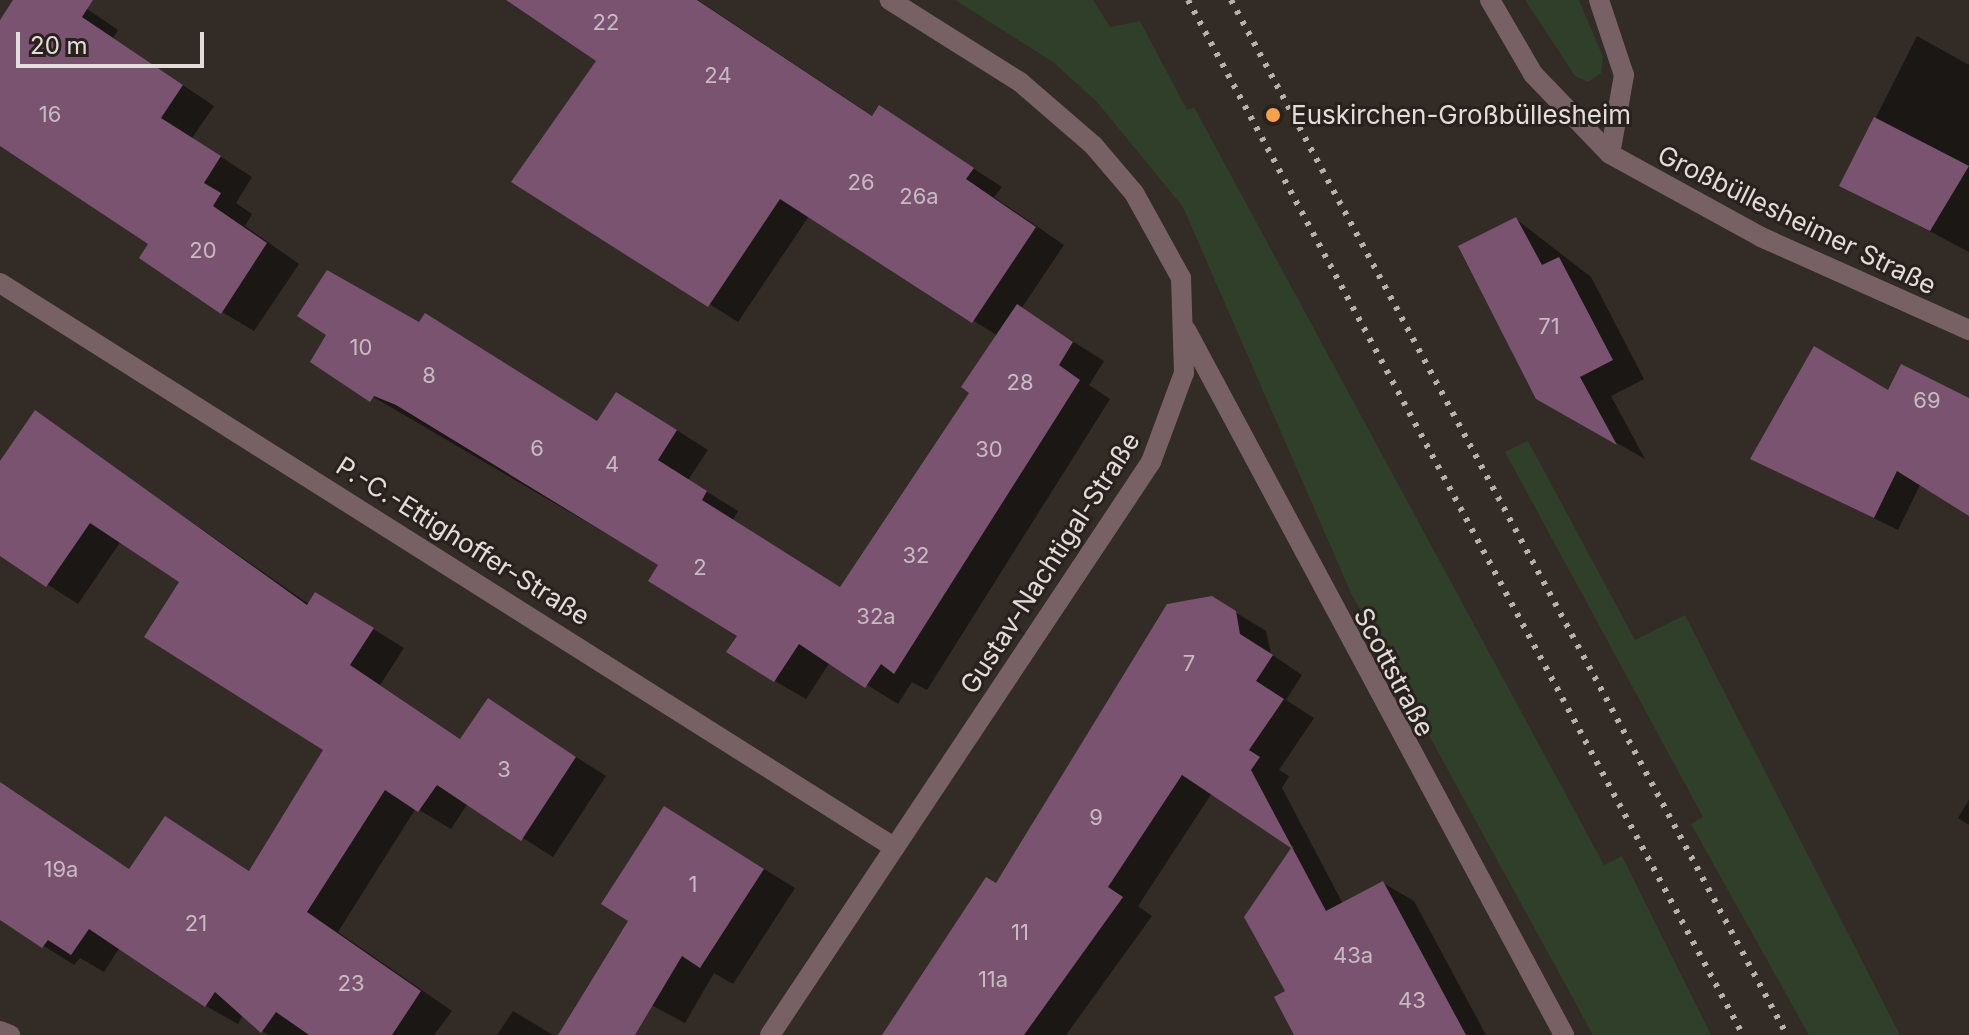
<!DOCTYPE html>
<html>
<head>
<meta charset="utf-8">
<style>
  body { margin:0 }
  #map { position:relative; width:1969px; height:1035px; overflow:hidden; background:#332b26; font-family:Inter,sans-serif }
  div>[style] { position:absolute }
  .green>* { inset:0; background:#2f3f2a }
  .shadow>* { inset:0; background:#0007 }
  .building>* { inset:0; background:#7a5371 }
  .minor>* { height:20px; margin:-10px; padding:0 10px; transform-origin:10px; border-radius:10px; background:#786165 }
  .tertiary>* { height:20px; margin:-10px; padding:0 10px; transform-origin:10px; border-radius:10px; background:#786165 }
  .rail>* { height:6px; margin-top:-3px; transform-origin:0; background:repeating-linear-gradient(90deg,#b8b2af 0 4px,transparent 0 12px) }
  .dots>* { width:22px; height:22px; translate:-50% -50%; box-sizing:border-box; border:4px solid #29211d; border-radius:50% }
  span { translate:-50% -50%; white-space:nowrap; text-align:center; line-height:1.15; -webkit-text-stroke:6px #29211d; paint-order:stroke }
  .number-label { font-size:22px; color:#c8bac0 }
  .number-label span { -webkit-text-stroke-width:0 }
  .poi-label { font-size:26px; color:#e2ddda }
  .left { translate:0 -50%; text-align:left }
  .street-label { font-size:26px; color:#e2ddda }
  .scale { position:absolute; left:16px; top:32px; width:188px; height:36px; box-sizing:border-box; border:4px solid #e2ddda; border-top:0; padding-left:10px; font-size:24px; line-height:28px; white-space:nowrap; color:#e2ddda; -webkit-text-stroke:6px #29211d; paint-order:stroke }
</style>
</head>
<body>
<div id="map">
  <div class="green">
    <div style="clip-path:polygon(955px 0,1093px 0,1110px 27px,1140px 21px,1187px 110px,1194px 107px,1604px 865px,1622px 856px,1711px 1035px,1593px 1035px,1351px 593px,1183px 207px,1097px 102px,1053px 62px)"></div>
    <div style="clip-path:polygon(1525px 0,1579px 0,1603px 57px,1601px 73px,1588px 82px,1575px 76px)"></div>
    <div style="clip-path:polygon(1528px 441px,1635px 640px,1685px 615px,1900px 1035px,1809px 1035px,1691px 824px,1703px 817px,1505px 452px)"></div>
  </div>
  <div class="shadow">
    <div style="clip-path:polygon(16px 0,74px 0,118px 30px,113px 38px,214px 106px,192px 138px,252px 177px,236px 203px,252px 214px,245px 226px,299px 264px,254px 331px,222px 312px,151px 244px,0 144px,0 20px)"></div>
    <div style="clip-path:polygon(510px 0,698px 0,874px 117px,880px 108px,1002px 187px,994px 197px,1064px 245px,1021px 309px,1104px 361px,1089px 385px,1110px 399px,927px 690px,912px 682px,898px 704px,830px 662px,806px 699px,775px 681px,739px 636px,660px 565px,312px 361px,598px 422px,648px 412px,708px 450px,688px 480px,738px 511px,733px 520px,841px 588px,972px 393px,998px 336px,809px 216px,738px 322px,514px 181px,598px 61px)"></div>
    <div style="clip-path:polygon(1917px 36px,1969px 65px,1969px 252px,1842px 185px)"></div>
    <div style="clip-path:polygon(1516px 219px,1591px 277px,1644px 379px,1611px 396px,1645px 459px,1538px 398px)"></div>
    <div style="clip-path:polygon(1889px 392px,1969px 400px,1969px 509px,1921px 483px,1898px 530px,1753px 458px)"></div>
    <div style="clip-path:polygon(36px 413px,310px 605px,347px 613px,404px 648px,380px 685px,462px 740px,488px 701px,606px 776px,553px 857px,468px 803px,451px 829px,416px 808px,338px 932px,452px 1011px,434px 1035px,268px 1035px,243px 1015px,238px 1024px,206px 1006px,120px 947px,104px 972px,80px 958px,74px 965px,0 918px,0 815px,14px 794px,131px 870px,197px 837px,251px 872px,326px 749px,181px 582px,121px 541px,78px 604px,0 554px,0 465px)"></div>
    <div style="clip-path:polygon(1212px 598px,1266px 631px,1271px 654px,1302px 675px,1286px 700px,1314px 718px,1279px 770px,1289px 776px,1282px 788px,1343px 904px,1383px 883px,1414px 901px,1486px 1035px,1297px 1035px,1288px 992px,1246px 917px,1294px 847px,1212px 793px,1138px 906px,1152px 916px,1066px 1035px,884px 1035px)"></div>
    <div style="clip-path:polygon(1969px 800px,1969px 825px,1958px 818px)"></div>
    <div style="clip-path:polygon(665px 808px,795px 888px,733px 984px,714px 973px,685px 1023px,629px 993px)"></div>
    <div style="clip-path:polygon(513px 1011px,553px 1035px,497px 1035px)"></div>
  </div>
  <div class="building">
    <div style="clip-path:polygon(13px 0,93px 0,82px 17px,183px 85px,161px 118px,221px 156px,204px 183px,221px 193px,213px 206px,267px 243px,221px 314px,139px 258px,148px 244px,0 146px,0 20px)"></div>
    <div style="clip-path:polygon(506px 0,697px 0,872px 116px,879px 105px,926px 136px,974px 168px,966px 179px,1036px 227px,972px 323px,780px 199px,708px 307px,511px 182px,596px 61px)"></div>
    <div style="clip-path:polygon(1874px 117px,1969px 166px,1930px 231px,1839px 186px)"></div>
    <div style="clip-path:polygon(1516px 217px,1542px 265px,1559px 257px,1613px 360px,1580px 377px,1617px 445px,1536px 399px,1458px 246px)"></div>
    <div style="clip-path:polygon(327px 270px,419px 322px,425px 313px,597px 421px,616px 392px,677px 430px,658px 460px,707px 491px,702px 500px,840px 587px,969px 393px,961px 387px,1017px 304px,1073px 342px,1059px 365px,1080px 380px,894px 674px,881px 664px,865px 688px,799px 644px,774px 682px,726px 652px,737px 636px,648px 581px,658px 565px,396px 405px,374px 396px,370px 402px,310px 362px,326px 335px,297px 316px)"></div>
    <div style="clip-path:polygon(1814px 346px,1888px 390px,1901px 364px,1969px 398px,1969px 516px,1897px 471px,1874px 518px,1750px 459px)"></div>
    <div style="clip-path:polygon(35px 410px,307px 605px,315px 592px,374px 628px,350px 665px,460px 739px,488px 698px,576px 757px,521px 841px,437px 785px,418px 812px,385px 790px,307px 912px,421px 991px,392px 1035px,309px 1035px,276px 1012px,261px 1033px,215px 992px,205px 1007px,89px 929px,71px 955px,48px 940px,42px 948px,0 920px,0 782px,129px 869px,165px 816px,249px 871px,323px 750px,144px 637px,179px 582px,90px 523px,46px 587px,0 556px,0 461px)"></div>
    <div style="clip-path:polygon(1212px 596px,1236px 611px,1240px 634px,1273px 655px,1256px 681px,1284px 699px,1249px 750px,1260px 757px,1251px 770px,1326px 911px,1383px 881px,1466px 1035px,1294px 1035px,1274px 997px,1285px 991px,1244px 917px,1291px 848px,1182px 775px,1108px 887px,1123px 897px,1024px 1035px,882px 1035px,986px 877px,996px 883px,1167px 604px)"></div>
    <div style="clip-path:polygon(664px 806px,764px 869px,700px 968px,682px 956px,635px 1035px,558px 1035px,628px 921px,601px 904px)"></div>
  </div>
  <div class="minor">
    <div style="left:1599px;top:0;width:79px;rotate:71.6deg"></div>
    <div style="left:1624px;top:75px;width:80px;rotate:100deg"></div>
    <div style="left:0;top:283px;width:1058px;rotate:32.26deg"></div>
    <div style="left:1186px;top:330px;width:800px;rotate:61.8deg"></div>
    <div style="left:0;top:1031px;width:11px;rotate:22deg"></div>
    <div style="left:770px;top:1035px;width:688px;rotate:-56.38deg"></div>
    <div style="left:1151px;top:462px;width:95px;rotate:-69.7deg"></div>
    <div style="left:1184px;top:373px;width:95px;rotate:-91.8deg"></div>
    <div style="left:1181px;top:278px;width:97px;rotate:-118.9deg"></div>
    <div style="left:1134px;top:193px;width:63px;rotate:-130.5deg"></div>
    <div style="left:1093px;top:145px;width:96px;rotate:-139.2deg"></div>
    <div style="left:1020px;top:82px;width:154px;rotate:-147.8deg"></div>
  </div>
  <div class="tertiary">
    <div style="left:1490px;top:0;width:86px;rotate:59.8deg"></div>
    <div style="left:1533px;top:74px;width:111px;rotate:46.1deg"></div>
    <div style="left:1610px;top:154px;width:172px;rotate:28.8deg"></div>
    <div style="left:1761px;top:237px;width:228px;rotate:24.1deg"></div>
  </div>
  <div class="rail">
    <div style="left:1188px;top:0;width:1174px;rotate:61.8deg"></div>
    <div style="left:1231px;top:0;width:1175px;rotate:61.76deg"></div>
  </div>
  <div class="dots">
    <div style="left:1273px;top:115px;background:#f8a04b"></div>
  </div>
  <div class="number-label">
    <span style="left:606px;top:23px">22</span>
    <span style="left:718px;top:76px">24</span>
    <span style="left:50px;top:115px">16</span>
    <span style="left:861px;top:183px">26</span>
    <span style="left:919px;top:197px">26a</span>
    <span style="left:203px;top:251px">20</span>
    <span style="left:1549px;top:327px">71</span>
    <span style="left:361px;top:348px">10</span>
    <span style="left:429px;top:376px">8</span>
    <span style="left:1020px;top:383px">28</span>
    <span style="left:1927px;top:401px">69</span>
    <span style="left:537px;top:449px">6</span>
    <span style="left:989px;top:450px">30</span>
    <span style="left:612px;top:465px">4</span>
    <span style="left:916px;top:556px">32</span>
    <span style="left:700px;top:568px">2</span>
    <span style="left:876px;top:617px">32a</span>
    <span style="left:1189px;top:664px">7</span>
    <span style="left:504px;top:770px">3</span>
    <span style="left:1096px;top:818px">9</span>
    <span style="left:61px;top:870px">19a</span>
    <span style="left:693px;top:885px">1</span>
    <span style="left:196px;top:924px">21</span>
    <span style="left:1020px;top:933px">11</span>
    <span style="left:1353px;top:956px">43a</span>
    <span style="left:993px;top:980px">11a</span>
    <span style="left:351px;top:984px">23</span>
    <span style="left:1412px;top:1001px">43</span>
  </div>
  <div class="poi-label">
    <span class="left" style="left:1291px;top:115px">Euskirchen-Großbüllesheim</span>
  </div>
  <div class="street-label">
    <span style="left:1797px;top:220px;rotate:26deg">Großbüllesheimer Straße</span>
    <span style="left:463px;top:541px;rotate:32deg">P.-C.-Ettighoffer-Straße</span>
    <span style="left:1050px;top:563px;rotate:-57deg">Gustav-Nachtigal-Straße</span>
    <span style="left:1394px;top:672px;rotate:62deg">Scottstraße</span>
  </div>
  <div class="scale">20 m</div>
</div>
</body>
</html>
